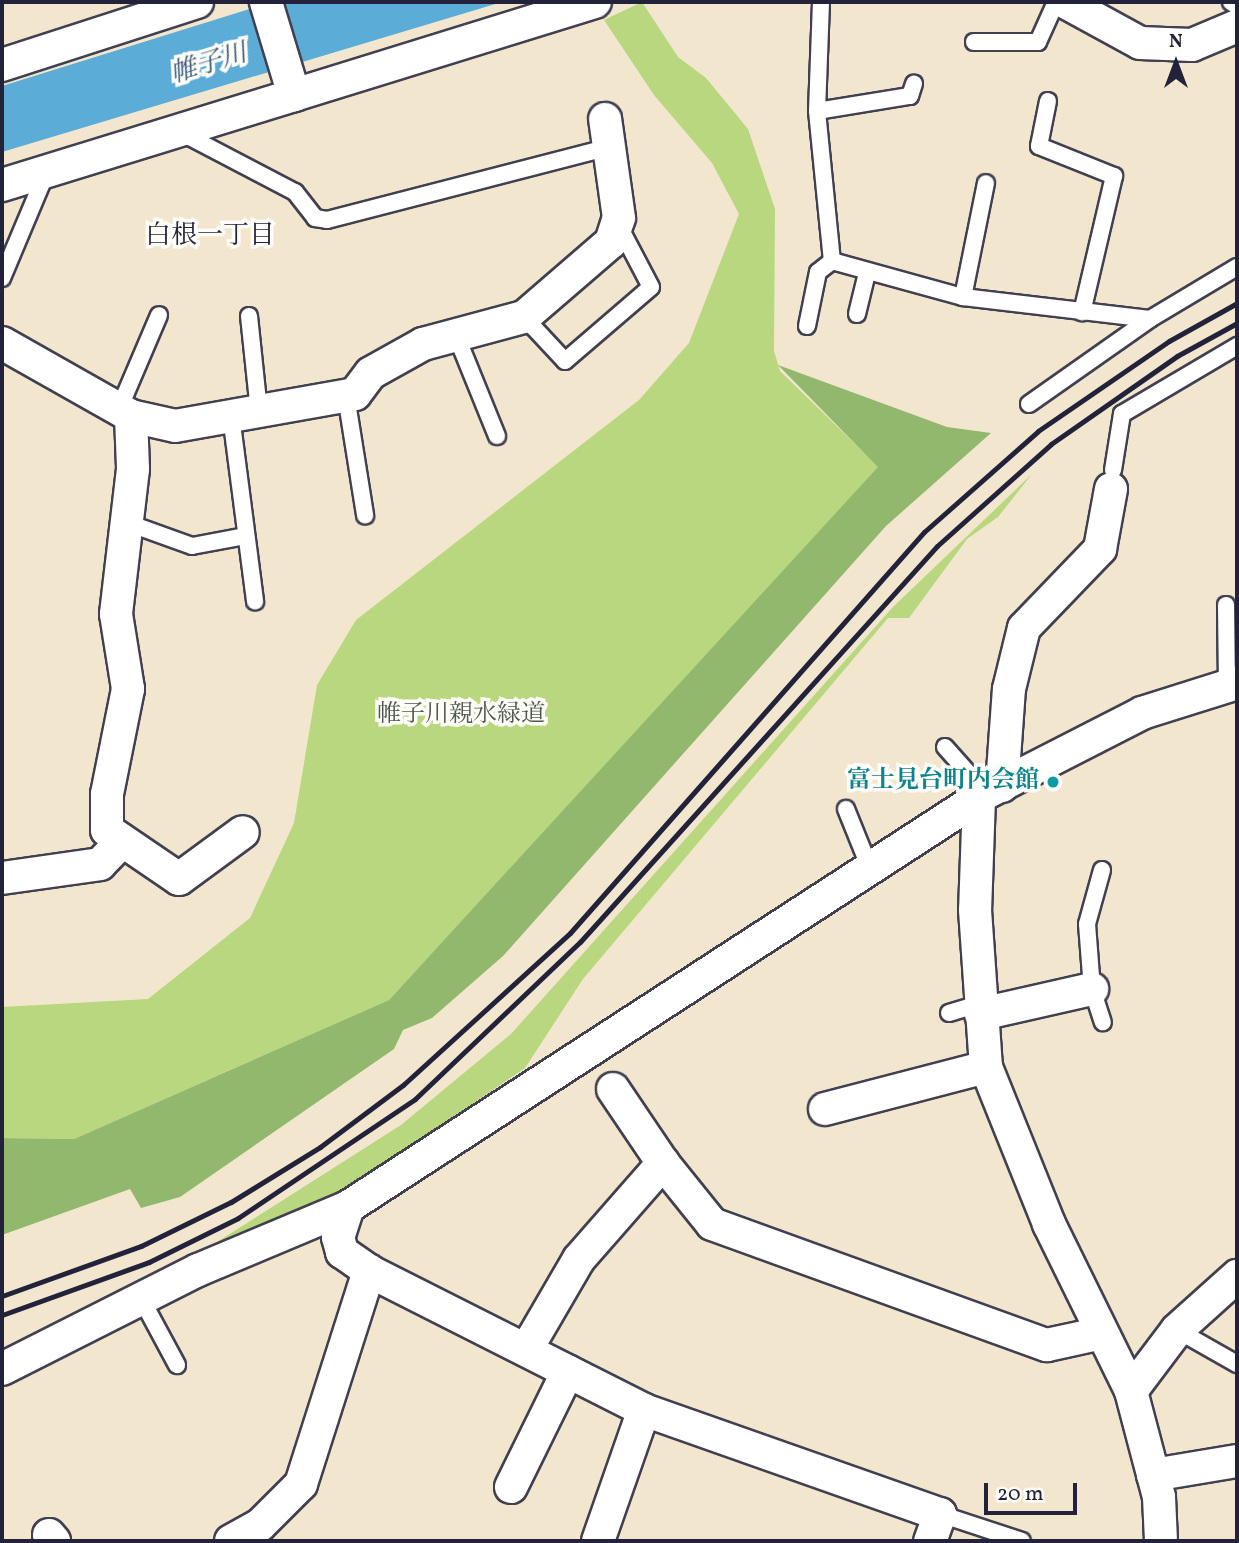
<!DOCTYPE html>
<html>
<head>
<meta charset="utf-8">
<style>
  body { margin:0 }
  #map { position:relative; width:1239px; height:1543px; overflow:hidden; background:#f2e7ce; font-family:Vollkorn,"Noto Serif JP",serif }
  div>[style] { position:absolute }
  .green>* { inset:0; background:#b8d77e }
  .forest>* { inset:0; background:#92b86d }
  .water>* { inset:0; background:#5bacd6 }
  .roads { filter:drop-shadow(2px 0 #414051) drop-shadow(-2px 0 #414051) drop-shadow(0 2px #414051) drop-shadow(0 -2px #414051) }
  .lane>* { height:16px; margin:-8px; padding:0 8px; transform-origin:8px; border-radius:8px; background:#fff }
  .street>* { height:32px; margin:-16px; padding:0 16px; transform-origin:16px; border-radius:16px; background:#fff }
  .rail>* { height:5px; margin:-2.5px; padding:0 2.5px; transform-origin:2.5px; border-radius:2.5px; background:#22223b }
  .dots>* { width:19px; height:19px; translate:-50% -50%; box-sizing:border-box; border:4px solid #fdfcf7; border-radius:50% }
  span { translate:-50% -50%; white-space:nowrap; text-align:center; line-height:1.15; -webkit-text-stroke:7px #fdfcf7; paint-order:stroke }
  .park-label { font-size:24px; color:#4f584f }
  .culture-label { font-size:24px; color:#0d838f; font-weight:700 }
  .right { translate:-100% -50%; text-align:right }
  .water-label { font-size:26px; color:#395979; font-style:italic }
  .neighbourhood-label { font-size:26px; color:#22223b }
  .frame { position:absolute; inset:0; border:4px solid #22223b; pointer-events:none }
  .north { position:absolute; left:1141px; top:28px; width:70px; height:70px; -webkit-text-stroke:5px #fdfcf7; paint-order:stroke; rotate:0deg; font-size:19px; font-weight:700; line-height:28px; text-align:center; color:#22223b }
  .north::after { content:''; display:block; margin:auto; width:24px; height:32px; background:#22223b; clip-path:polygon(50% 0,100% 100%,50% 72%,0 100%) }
  .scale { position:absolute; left:984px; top:1483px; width:93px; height:32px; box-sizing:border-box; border:4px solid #22223b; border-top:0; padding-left:9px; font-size:21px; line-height:24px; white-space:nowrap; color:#22223b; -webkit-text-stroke:5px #fdfcf7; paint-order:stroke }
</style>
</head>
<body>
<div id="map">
  <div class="green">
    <div style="clip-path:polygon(642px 2px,678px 57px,706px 78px,748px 129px,775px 209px,774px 351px,780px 371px,879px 467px,389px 1000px,74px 1139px,2px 1138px,2px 1007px,148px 999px,250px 918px,294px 823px,317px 685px,356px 620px,639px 400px,689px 343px,739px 214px,712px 163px,654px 95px,604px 20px)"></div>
    <div style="clip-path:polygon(1032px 474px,998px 517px,967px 539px,909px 618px,888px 618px,583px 979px,525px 1068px,341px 1193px,195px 1256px,401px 1125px,511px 1034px,893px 607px)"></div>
  </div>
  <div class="forest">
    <div style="clip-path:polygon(778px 365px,947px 427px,991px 433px,886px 526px,503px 956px,432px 1018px,403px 1030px,394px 1049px,180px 1197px,141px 1208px,130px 1189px,2px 1235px,2px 1138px,74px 1139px,389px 1000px,878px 467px)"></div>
  </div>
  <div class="water">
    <div style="clip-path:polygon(272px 2px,502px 2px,2px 152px,2px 86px)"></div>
  </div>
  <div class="roads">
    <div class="lane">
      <div style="left:821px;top:2px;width:109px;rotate:92.1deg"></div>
      <div style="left:817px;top:111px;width:151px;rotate:84.3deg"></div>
      <div style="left:832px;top:261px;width:136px;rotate:15.4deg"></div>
      <div style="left:963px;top:297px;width:188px;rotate:6.7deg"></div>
      <div style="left:1150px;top:319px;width:101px;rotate:-30.9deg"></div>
      <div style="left:1231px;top:2px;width:7px;rotate:34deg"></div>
      <div style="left:974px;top:42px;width:64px"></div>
      <div style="left:1038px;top:42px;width:44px;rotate:-65.8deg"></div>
      <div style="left:1048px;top:101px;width:46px;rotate:101.3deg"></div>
      <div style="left:1039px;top:146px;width:81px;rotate:21.8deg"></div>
      <div style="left:1114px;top:176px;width:140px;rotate:103.2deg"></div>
      <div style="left:817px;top:111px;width:94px;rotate:-9.2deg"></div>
      <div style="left:910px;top:96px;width:13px;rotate:-72deg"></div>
      <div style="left:180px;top:132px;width:130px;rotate:27.6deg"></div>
      <div style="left:295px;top:192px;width:33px;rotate:52deg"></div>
      <div style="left:315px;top:218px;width:12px;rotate:9deg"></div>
      <div style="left:327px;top:220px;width:291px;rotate:-14.5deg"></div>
      <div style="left:2px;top:278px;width:116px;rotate:-67.2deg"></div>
      <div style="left:963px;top:297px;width:116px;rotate:-78.6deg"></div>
      <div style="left:857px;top:314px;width:42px;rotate:-76.3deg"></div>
      <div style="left:249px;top:316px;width:96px;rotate:84deg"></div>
      <div style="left:524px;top:317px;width:60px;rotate:47deg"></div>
      <div style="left:565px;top:361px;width:113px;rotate:-40.7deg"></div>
      <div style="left:651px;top:287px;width:69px;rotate:-117.7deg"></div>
      <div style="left:807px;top:326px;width:55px;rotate:-78.5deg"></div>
      <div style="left:818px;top:272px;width:18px;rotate:-38deg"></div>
      <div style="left:456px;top:335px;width:109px;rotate:67.9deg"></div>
      <div style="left:346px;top:396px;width:121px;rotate:80.9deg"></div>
      <div style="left:1029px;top:404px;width:148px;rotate:-35.1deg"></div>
      <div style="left:119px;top:409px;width:102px;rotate:-66.9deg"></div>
      <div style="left:231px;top:416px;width:187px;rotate:82.6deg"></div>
      <div style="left:1113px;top:470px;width:57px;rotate:-80.9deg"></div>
      <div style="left:1122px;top:414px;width:134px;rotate:-30.6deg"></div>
      <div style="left:128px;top:523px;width:68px;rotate:19.8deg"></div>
      <div style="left:192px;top:546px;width:55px;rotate:-10.5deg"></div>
      <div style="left:1226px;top:605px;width:80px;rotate:89.3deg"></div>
      <div style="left:945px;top:747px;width:62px;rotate:48.3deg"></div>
      <div style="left:846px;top:809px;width:61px;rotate:68deg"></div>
      <div style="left:1102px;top:870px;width:56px;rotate:105.5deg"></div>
      <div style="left:1087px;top:924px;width:65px;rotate:85.6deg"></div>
      <div style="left:1092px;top:989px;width:35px;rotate:72deg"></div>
      <div style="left:949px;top:1013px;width:34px;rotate:-17deg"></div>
      <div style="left:142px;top:1300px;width:74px;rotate:61.7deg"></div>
      <div style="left:1177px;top:1330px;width:69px;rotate:29.5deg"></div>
      <div style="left:940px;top:1514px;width:86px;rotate:18.2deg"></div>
    </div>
    <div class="street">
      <div style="left:1065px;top:2px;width:85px;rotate:28.7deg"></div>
      <div style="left:1140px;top:43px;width:52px;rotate:2.2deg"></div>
      <div style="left:1192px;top:45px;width:49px;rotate:-22.9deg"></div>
      <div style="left:2px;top:65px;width:205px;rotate:-17.9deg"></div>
      <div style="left:294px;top:95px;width:315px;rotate:-17.2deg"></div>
      <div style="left:2px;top:185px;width:306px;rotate:-17.1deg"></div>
      <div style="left:294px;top:95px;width:97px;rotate:-106.8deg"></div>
      <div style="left:2px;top:343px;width:148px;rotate:29.5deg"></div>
      <div style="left:131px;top:416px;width:53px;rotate:87.8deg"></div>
      <div style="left:133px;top:469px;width:146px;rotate:96.7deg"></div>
      <div style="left:116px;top:614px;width:76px;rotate:80.9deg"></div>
      <div style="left:128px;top:689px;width:107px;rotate:101.3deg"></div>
      <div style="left:107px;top:794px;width:36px;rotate:90deg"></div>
      <div style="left:107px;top:830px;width:87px;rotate:34.2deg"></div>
      <div style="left:179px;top:879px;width:79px;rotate:-36.3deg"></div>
      <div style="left:131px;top:416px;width:45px;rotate:12.8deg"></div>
      <div style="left:175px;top:426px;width:183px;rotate:-10.1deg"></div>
      <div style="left:355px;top:394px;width:26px;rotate:-53deg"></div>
      <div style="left:371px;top:373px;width:60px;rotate:-29.1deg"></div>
      <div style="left:423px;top:344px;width:105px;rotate:-15deg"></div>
      <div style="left:524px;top:317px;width:115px;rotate:-40.8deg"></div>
      <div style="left:611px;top:242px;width:25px;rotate:-72deg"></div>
      <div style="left:619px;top:218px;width:100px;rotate:-98deg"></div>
      <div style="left:1002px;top:786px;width:97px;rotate:-85.9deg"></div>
      <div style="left:1009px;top:689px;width:63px;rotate:-76.2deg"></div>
      <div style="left:1024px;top:628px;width:110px;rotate:-46.1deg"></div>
      <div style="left:1100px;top:549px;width:61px;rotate:-79.6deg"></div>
      <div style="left:979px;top:798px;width:112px;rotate:92deg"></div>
      <div style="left:975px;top:910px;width:157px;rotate:86deg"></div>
      <div style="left:986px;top:1067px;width:169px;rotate:68.1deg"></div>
      <div style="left:1049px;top:1224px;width:186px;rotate:63.8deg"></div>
      <div style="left:1131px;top:1391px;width:110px;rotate:75.2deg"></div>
      <div style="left:1159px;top:1497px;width:44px;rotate:87.4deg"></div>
      <div style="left:2px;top:878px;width:99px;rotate:-8.1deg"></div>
      <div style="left:100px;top:864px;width:28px;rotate:-46deg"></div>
      <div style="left:981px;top:1014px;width:114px;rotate:-12.7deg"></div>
      <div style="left:613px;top:1089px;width:89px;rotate:56deg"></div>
      <div style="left:825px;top:1109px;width:166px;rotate:-14.6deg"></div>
      <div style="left:348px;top:1207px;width:32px;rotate:108deg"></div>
      <div style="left:338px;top:1237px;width:16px;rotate:75deg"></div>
      <div style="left:342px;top:1252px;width:33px;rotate:35deg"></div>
      <div style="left:369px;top:1271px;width:308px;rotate:26.8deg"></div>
      <div style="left:644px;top:1410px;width:314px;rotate:19.4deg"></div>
      <div style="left:940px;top:1514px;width:29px;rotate:110deg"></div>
      <div style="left:526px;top:1350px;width:105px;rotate:-59.8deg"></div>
      <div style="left:579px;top:1259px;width:128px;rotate:-48.8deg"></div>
      <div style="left:663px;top:1163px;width:78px;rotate:51.2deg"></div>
      <div style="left:712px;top:1224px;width:356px;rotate:19.9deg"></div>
      <div style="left:1047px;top:1345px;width:56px;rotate:-12.3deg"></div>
      <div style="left:2px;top:1369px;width:220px;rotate:-26.8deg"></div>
      <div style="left:198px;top:1270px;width:163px;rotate:-22.8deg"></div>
      <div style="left:348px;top:1207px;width:761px;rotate:-32.98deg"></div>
      <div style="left:986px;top:793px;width:175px;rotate:-27.1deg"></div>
      <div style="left:1142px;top:713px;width:100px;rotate:-17.5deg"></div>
      <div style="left:1131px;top:1391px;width:76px;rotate:-53deg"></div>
      <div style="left:1177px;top:1330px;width:81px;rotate:-42deg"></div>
      <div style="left:1153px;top:1475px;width:85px;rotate:-9.5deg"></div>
      <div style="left:511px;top:1487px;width:129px;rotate:-63.8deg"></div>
      <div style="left:49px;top:1535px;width:8px;rotate:50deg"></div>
      <div style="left:231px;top:1541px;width:33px;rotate:-29deg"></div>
      <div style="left:260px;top:1525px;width:58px;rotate:-45deg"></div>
      <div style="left:301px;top:1484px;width:224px;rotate:-72.3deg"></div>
      <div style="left:598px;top:1541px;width:139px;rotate:-70.7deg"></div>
    </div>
  </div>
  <div class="rail">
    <div style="left:2px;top:1296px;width:148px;rotate:-19.8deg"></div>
    <div style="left:141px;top:1246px;width:100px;rotate:-26.1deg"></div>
    <div style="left:231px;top:1202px;width:105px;rotate:-31.7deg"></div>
    <div style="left:320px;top:1147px;width:104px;rotate:-36.8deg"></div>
    <div style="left:403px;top:1085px;width:226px;rotate:-42.3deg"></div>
    <div style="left:570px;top:933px;width:535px;rotate:-48.56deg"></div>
    <div style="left:924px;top:532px;width:152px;rotate:-41.5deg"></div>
    <div style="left:1038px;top:431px;width:159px;rotate:-34.5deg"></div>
    <div style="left:1169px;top:341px;width:78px;rotate:-29.2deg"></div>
    <div style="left:2px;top:1315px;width:156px;rotate:-19.8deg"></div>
    <div style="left:149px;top:1262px;width:99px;rotate:-26.3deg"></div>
    <div style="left:238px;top:1218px;width:213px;rotate:-33.9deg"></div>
    <div style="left:415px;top:1099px;width:228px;rotate:-43.6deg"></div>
    <div style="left:580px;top:942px;width:533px;rotate:-47.96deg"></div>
    <div style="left:937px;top:546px;width:153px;rotate:-41.8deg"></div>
    <div style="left:1051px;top:444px;width:154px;rotate:-34.9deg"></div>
    <div style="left:1177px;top:356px;width:68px;rotate:-28.8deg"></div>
  </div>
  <div class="dots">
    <div style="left:1053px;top:782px;background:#0f9aa8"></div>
  </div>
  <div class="park-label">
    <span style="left:461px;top:716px">帷子川親水緑道</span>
  </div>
  <div class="culture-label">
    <span class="right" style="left:1039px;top:782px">富士見台町内会館</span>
  </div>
  <div class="water-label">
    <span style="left:209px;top:65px;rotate:-17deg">帷子川</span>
  </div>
  <div class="neighbourhood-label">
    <span style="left:210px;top:237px">白根一丁目</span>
  </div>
  <div class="frame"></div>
  <div class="north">N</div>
  <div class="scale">20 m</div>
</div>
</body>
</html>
